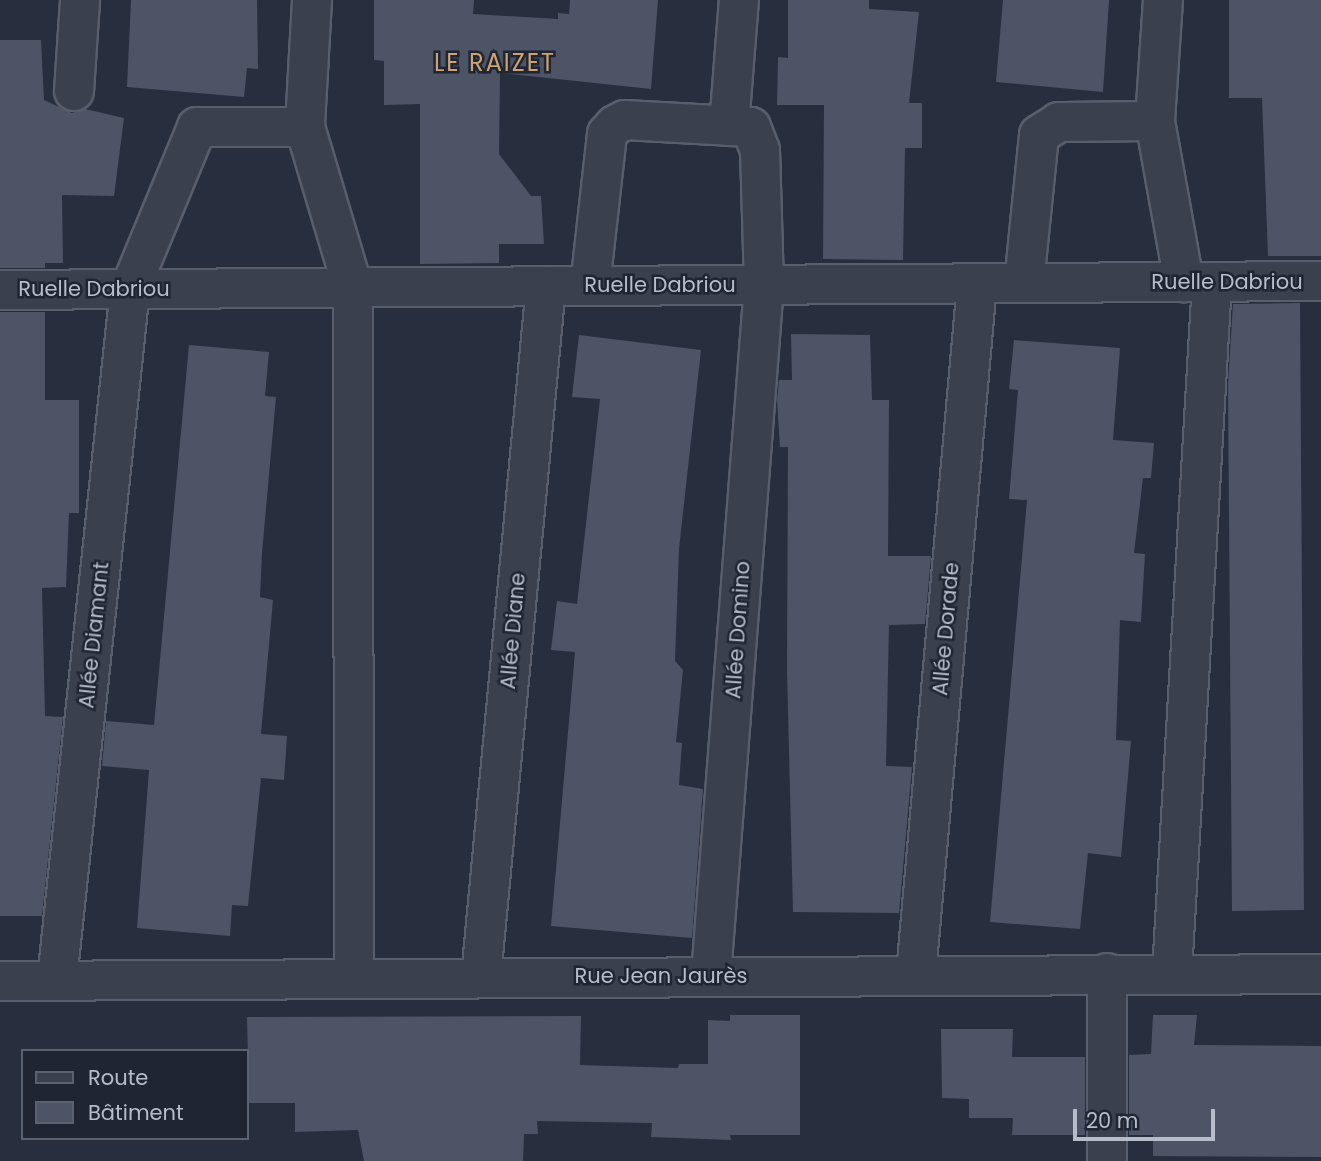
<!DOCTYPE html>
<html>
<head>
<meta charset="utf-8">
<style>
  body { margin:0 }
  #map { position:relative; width:1321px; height:1161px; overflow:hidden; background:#272e3e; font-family:Poppins,sans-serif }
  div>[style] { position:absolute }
  .building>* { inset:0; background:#4d5466 }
  .roads { filter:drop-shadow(2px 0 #595e6c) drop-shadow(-2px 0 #595e6c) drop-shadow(0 2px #595e6c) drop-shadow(0 -2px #595e6c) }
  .minor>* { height:38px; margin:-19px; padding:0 19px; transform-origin:19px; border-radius:19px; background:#3b404e }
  span { translate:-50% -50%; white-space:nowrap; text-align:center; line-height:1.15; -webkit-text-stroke:5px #202533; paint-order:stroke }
  .street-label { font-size:21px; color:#b7bcc9 }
  .quarter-label { font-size:24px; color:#cda36e; letter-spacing:2px }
  .legend { position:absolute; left:21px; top:1049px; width:228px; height:91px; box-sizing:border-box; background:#202533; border:2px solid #5c616f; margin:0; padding:9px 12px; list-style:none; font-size:21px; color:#b7bcc9 }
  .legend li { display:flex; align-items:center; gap:14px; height:35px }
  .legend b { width:35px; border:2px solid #5c616f }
  .scale { position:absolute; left:1073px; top:1109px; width:142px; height:32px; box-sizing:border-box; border:4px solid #b7bcc9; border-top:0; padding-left:9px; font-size:21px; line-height:24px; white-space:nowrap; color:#b7bcc9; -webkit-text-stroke:5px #202533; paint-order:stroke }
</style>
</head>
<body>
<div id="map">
  <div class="building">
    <div style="clip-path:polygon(131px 0,257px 0,258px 69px,247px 68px,244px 97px,127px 87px)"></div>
    <div style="clip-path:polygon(374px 0,474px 0,473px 14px,558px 19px,558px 13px,569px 14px,570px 0,658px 0,651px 89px,500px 73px,499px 154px,531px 196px,541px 196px,544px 244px,499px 244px,499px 263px,420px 264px,420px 104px,384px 105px,384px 61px,374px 60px)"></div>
    <div style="clip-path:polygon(788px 0,869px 0,869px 9px,919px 12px,909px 103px,922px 103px,922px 148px,905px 148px,903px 260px,823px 259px,824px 105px,777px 105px,778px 57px,788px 58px)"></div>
    <div style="clip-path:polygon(1003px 0,1109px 0,1103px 92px,996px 82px)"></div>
    <div style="clip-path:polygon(1229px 0,1321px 0,1321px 256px,1268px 256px,1262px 98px,1229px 98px)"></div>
    <div style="clip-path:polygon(0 40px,41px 40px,44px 100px,72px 113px,85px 109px,124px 118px,114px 196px,62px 195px,63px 263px,45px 263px,45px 268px,0 268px)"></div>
    <div style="clip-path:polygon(1300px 303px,1304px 910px,1232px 911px,1228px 385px,1233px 304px)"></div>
    <div style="clip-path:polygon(0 312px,45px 312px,45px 400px,79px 400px,79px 513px,69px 513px,66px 587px,42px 588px,45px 716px,63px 717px,42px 916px,0 916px)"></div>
    <div style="clip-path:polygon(791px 334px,870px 335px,872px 400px,889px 400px,888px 556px,931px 556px,925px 624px,889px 625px,886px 766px,912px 767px,899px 913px,793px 912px,787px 670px,788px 447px,780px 447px,777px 401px,779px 380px,792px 380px)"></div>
    <div style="clip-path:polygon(579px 335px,701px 350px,679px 549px,675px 661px,683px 670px,676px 742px,682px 743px,679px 785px,703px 789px,692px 938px,551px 926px,575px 652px,551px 650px,557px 601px,577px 604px,600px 399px,572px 397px)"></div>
    <div style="clip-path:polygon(1014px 340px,1120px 348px,1113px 440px,1154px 443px,1151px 478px,1143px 478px,1134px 553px,1145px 554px,1141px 622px,1120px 620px,1116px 740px,1131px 741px,1121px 857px,1088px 853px,1080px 929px,990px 922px,1027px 500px,1009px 499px,1018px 390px,1009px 389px)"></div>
    <div style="clip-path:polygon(189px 345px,269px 352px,265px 396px,276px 397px,262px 553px,260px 597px,273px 600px,261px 734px,287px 736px,284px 780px,261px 778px,248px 906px,232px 905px,230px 936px,137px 928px,149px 770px,102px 766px,106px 721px,154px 725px)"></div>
    <div style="clip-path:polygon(730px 1015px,800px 1015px,800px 1135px,730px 1135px,731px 1140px,651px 1137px,652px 1123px,537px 1121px,538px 1134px,524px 1134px,523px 1161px,364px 1161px,358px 1130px,295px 1132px,295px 1103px,249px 1103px,247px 1017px,581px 1016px,580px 1065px,678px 1068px,679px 1064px,708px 1064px,708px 1020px,730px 1021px)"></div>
    <div style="clip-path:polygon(1153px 1015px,1197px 1015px,1194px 1045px,1321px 1046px,1321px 1157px,1153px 1156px,1153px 1135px,1129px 1135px,1129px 1055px,1151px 1054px)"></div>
    <div style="clip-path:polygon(941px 1029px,1013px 1029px,1012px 1057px,1085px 1057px,1085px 1135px,1012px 1135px,1013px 1118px,969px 1118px,969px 1099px,942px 1098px)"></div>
  </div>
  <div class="roads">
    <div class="minor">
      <div style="left:312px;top:0;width:127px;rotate:93.2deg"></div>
      <div style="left:305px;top:127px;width:168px;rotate:73.4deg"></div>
      <div style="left:353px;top:288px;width:690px;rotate:89.92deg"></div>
      <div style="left:1163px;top:0;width:121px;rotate:93.8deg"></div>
      <div style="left:1155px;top:121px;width:164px;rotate:79.8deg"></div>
      <div style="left:74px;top:91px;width:91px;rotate:-86.2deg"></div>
      <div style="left:729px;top:126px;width:126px;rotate:-85.5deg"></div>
      <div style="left:1024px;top:283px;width:149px;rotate:-84.2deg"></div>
      <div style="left:1039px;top:135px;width:24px;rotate:-33deg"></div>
      <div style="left:1059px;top:122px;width:96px;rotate:-0.6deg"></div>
      <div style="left:590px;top:286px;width:153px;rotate:-83.6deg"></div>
      <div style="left:607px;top:134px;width:12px;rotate:-48deg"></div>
      <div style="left:615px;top:125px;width:11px;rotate:-27deg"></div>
      <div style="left:625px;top:120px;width:126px;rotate:3.2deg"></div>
      <div style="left:751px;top:127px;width:25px;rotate:69deg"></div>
      <div style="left:760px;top:150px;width:135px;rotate:88.3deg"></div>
      <div style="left:764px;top:285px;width:693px;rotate:94.39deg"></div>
      <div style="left:0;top:290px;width:1321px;rotate:-0.39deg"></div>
      <div style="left:1172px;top:973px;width:692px;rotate:-86.69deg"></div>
      <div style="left:916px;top:974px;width:693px;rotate:-84.95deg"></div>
      <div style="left:481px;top:977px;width:694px;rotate:-84.63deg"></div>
      <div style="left:57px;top:980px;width:695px;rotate:-83.97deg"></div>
      <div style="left:130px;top:289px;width:175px;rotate:-67.5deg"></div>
      <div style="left:197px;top:127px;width:108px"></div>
      <div style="left:0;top:981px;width:1321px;rotate:-0.3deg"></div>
      <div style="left:1107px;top:1161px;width:188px;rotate:-90deg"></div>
    </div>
  </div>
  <div class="street-label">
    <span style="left:1227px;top:282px">Ruelle Dabriou</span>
    <span style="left:660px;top:285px">Ruelle Dabriou</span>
    <span style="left:94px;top:289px">Ruelle Dabriou</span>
    <span style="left:946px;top:629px;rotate:-85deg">Allée Dorade</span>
    <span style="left:738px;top:630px;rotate:-86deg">Allée Domino</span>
    <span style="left:513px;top:631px;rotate:-85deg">Allée Diane</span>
    <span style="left:94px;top:635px;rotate:-84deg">Allée Diamant</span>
    <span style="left:661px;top:976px">Rue Jean Jaurès</span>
  </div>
  <div class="quarter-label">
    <span style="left:495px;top:63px">LE RAIZET</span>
  </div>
  <ul class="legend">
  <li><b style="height:9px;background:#3b404e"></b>Route</li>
  <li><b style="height:19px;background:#4d5466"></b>Bâtiment</li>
  </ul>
  <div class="scale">20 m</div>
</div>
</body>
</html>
